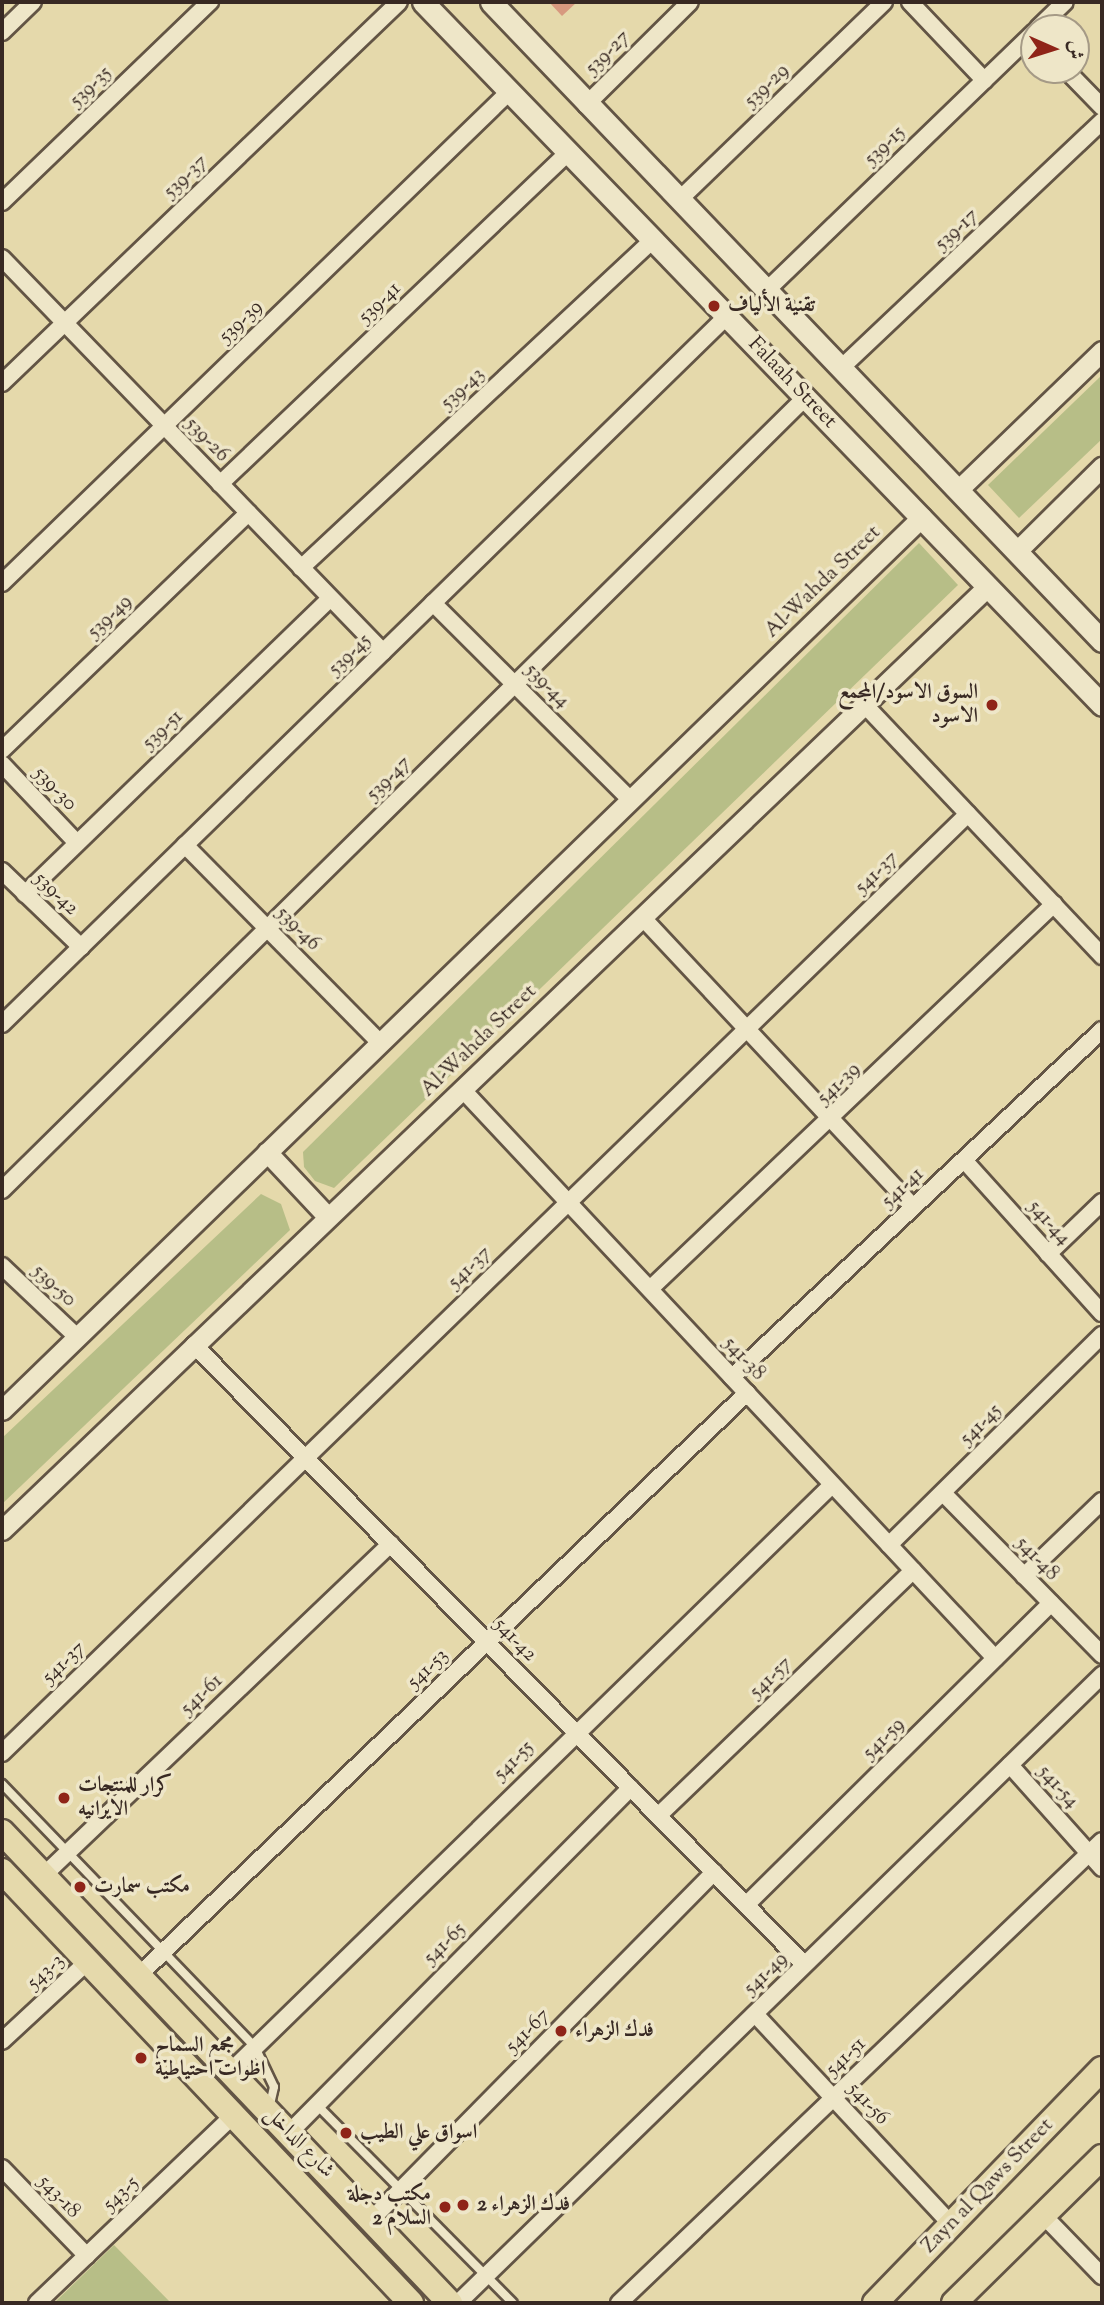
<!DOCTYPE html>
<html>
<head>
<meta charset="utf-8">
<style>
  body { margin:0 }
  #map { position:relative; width:1104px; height:2305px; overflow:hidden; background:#e5d9ab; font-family:"Sorts Mill Goudy",Amiri,serif }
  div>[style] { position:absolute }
  .green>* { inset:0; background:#b7be87 }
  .building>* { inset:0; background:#d7997f }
  .roads { filter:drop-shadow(2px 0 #635545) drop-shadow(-2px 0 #635545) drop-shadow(0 2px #635545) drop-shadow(0 -2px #635545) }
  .service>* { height:8px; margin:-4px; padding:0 4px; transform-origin:4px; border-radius:4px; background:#eee6c8 }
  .minor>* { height:16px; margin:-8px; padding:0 8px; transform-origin:8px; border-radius:8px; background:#eee6c8 }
  .tertiary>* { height:19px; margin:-9.5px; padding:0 9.5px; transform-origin:9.5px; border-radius:9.5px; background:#eee6c8 }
  .secondary>* { height:21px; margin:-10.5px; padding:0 10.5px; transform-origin:10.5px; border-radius:10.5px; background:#eee6c8 }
  .primary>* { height:24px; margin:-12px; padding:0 12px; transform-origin:12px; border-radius:12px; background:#e5d9ab }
  .dots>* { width:19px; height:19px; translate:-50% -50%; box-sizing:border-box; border:4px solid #eee6c8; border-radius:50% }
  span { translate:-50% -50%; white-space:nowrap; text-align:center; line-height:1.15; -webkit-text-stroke:7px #eee6c8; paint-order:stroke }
  .street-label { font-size:21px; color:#382923 }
  .poi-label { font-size:21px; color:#382923; font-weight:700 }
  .left { translate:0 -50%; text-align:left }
  .right { translate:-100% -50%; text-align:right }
  .frame { position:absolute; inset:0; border:4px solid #382923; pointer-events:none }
  .north { position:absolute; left:1020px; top:14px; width:70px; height:70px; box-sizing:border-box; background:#eee6c8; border:2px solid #a59a86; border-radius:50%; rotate:93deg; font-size:19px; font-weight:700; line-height:28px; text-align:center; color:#382923 }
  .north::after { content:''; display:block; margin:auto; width:24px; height:32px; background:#8f2418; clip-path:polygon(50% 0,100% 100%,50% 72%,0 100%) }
</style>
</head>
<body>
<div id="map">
  <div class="green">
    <div style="clip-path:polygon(1102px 375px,1102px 439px,1019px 518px,988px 485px)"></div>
    <div style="clip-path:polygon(919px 543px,958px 585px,334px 1188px,315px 1181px,304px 1167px,303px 1152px)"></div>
    <div style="clip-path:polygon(261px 1194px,281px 1204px,290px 1230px,2px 1504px,2px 1438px)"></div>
    <div style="clip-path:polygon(114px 2245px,171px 2303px,54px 2303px)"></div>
  </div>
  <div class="building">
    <div style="clip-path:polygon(549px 2px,577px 2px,562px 16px)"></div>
  </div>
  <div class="roads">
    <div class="service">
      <div style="left:2px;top:1784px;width:365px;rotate:46.1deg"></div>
      <div style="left:255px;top:2047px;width:44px;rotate:64.6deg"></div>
      <div style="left:274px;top:2087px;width:22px;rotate:103deg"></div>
      <div style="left:315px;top:2103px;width:281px;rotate:45.3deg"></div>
    </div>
    <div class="minor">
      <div style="left:910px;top:2px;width:108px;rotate:46.5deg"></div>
      <div style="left:1038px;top:28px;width:37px;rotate:-44deg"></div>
      <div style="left:2px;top:32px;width:43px;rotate:-44.1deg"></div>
      <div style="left:1066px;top:70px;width:52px;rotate:45.8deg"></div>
      <div style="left:586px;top:105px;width:146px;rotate:-44.7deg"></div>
      <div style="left:679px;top:200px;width:285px;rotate:-44deg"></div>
      <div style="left:2px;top:202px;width:289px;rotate:-43.9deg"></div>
      <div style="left:2px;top:258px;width:548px;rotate:45.96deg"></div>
      <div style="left:766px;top:291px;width:373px;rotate:-44deg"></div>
      <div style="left:840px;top:369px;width:361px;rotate:-43.4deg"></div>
      <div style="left:2px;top:383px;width:550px;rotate:-43.82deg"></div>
      <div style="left:220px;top:484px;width:482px;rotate:-43.6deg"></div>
      <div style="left:301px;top:568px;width:481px;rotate:-43deg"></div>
      <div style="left:2px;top:583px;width:707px;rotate:-44.08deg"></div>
      <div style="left:433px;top:603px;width:279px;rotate:44.9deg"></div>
      <div style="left:864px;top:704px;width:347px;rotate:46.6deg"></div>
      <div style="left:2px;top:750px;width:342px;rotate:-43.9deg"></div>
      <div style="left:2px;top:764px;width:109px;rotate:46.5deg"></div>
      <div style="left:185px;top:845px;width:278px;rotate:45.4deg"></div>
      <div style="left:2px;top:871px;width:110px;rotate:43.9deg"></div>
      <div style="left:25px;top:894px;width:425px;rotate:-44.1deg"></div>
      <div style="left:642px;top:917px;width:397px;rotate:46.9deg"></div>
      <div style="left:2px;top:1024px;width:1013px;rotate:-44.32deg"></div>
      <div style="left:462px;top:1089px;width:780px;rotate:46.87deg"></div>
      <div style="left:964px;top:1160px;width:206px;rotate:48deg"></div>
      <div style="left:2px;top:1190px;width:1129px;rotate:-44.61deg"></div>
      <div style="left:1048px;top:1254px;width:75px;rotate:-43.9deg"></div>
      <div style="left:2px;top:1266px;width:103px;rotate:43.4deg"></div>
      <div style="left:650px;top:1289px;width:558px;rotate:-43.62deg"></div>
      <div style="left:194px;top:1345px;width:870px;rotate:45.42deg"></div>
      <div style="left:732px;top:1377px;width:507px;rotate:-43.16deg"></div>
      <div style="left:943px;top:1493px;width:227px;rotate:45.5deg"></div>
      <div style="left:889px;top:1545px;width:299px;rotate:-44.6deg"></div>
      <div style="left:1024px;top:1576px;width:108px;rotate:-43.9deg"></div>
      <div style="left:2px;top:1753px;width:1347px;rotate:-44.19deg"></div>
      <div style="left:1010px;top:1765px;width:138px;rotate:48.2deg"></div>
      <div style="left:658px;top:1816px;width:354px;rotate:-43.9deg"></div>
      <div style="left:43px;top:1876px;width:481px;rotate:-43.7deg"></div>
      <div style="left:746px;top:1905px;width:429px;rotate:-44.7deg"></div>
      <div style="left:138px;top:1976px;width:843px;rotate:-43.75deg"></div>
      <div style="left:755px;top:2014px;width:286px;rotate:47deg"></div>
      <div style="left:2px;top:2041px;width:116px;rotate:-42.9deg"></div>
      <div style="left:230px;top:2072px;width:841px;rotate:-44.28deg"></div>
      <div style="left:290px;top:2132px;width:484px;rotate:-45.3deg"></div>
      <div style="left:2px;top:2168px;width:122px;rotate:46deg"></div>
      <div style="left:1043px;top:2215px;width:85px;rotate:46deg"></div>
      <div style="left:372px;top:2219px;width:487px;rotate:-45.4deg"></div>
      <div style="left:37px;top:2303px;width:272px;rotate:-43.7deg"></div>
      <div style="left:458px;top:2303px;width:900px;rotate:-44.28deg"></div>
      <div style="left:619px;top:2303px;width:668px;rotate:-43.73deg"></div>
    </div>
    <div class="tertiary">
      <div style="left:958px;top:490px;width:200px;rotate:-44deg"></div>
      <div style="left:1017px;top:551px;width:120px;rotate:-44.7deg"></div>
      <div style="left:267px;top:1152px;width:89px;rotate:46.8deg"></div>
      <div style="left:2px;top:1410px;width:1282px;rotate:-44.15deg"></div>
      <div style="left:2px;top:1530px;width:1365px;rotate:-43.75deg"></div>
    </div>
    <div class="secondary">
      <div style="left:423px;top:2px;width:977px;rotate:45.99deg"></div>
      <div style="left:491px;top:2px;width:884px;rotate:46.28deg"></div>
    </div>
    <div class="primary">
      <div style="left:2px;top:1832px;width:650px;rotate:46.43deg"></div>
      <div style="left:2px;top:1871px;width:595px;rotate:46.57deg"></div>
      <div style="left:875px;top:2303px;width:326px;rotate:-45.9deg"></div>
      <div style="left:954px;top:2303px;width:208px;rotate:-44.6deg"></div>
    </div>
  </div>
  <div class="dots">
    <div style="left:714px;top:306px;background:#8f2418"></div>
    <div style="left:992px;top:705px;background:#8f2418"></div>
    <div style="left:64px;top:1798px;background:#8f2418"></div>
    <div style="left:80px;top:1887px;background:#8f2418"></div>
    <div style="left:561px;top:2031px;background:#8f2418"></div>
    <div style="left:141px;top:2058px;background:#8f2418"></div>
    <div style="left:346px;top:2133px;background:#8f2418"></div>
    <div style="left:463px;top:2205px;background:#8f2418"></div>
    <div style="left:445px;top:2207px;background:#8f2418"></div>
  </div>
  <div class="street-label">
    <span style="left:608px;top:53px;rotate:-45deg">539-27</span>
    <span style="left:767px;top:86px;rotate:-44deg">539-29</span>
    <span style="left:91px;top:87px;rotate:-44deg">539-35</span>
    <span style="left:885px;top:146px;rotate:-44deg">539-15</span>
    <span style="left:186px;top:177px;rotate:-44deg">539-37</span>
    <span style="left:957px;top:230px;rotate:-43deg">539-17</span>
    <span style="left:380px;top:303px;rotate:-44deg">539-41</span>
    <span style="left:241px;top:322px;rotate:-44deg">539-39</span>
    <span style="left:792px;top:383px;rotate:46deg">Falaah Street</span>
    <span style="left:463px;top:389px;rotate:-43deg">539-43</span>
    <span style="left:207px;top:440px;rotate:46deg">539-26</span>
    <span style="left:823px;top:582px;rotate:-44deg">Al-Wahda Street</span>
    <span style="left:110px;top:617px;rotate:-44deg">539-49</span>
    <span style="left:350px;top:655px;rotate:-44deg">539-45</span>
    <span style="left:547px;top:686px;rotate:45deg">539-44</span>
    <span style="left:163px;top:730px;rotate:-44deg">539-51</span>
    <span style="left:389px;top:779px;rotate:-45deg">539-47</span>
    <span style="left:55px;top:789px;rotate:46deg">539-30</span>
    <span style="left:877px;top:873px;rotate:-44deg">541-37</span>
    <span style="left:56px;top:894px;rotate:44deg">539-42</span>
    <span style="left:298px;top:929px;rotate:45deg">539-46</span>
    <span style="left:479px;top:1041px;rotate:-44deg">Al-Wahda Street</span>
    <span style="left:839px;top:1084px;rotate:-44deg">541-39</span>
    <span style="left:903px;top:1188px;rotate:-43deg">541-41</span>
    <span style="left:1049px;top:1223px;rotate:48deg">541-44</span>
    <span style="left:470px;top:1268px;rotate:-44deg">541-37</span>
    <span style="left:54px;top:1286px;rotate:43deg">539-50</span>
    <span style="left:744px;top:1359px;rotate:47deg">541-38</span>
    <span style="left:981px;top:1425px;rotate:-45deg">541-45</span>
    <span style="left:1037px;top:1559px;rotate:46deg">541-48</span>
    <span style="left:515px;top:1640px;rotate:46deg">541-42</span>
    <span style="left:64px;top:1663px;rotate:-44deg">541-37</span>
    <span style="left:428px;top:1669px;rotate:-44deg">541-53</span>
    <span style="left:771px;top:1678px;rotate:-44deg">541-57</span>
    <span style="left:202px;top:1695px;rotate:-44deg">541-61</span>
    <span style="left:884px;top:1739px;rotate:-45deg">541-59</span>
    <span style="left:514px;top:1761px;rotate:-45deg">541-55</span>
    <span style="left:1058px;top:1787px;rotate:48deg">541-54</span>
    <span style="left:445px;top:1944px;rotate:-45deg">541-65</span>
    <span style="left:46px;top:1972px;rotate:-43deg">543-3</span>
    <span style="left:766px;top:1974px;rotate:-44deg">541-49</span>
    <span style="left:528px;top:2031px;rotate:-45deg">541-67</span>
    <span style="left:846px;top:2057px;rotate:-44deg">541-51</span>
    <span style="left:868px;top:2104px;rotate:47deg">541-56</span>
    <span style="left:299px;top:2143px;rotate:46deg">شارع الداخل</span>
    <span style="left:988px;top:2186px;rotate:-46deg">Zayn al Qaws Street</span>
    <span style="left:121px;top:2194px;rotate:-44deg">543-5</span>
    <span style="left:59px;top:2197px;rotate:46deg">543-18</span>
  </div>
  <div class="poi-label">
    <span class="left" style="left:728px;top:306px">تقنية الألياف</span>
    <span class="right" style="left:978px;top:705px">السوق الاسود/المجمع<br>الاسود</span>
    <span class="left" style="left:78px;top:1798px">كرار للمنتجات<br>الايرانيه</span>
    <span class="left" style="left:94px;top:1887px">مكتب سمارت</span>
    <span class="left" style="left:575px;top:2031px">فدك الزهراء</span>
    <span class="left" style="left:155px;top:2058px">مجمع السماح<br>اظوات احتياطية</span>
    <span class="left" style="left:360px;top:2133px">اسواق علي الطيب</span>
    <span class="right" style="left:431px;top:2207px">مكتب دجلة<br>السلام 2</span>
    <span class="left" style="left:477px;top:2205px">فدك الزهراء 2</span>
  </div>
  <div class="frame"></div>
  <div class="north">ش</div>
</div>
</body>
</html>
